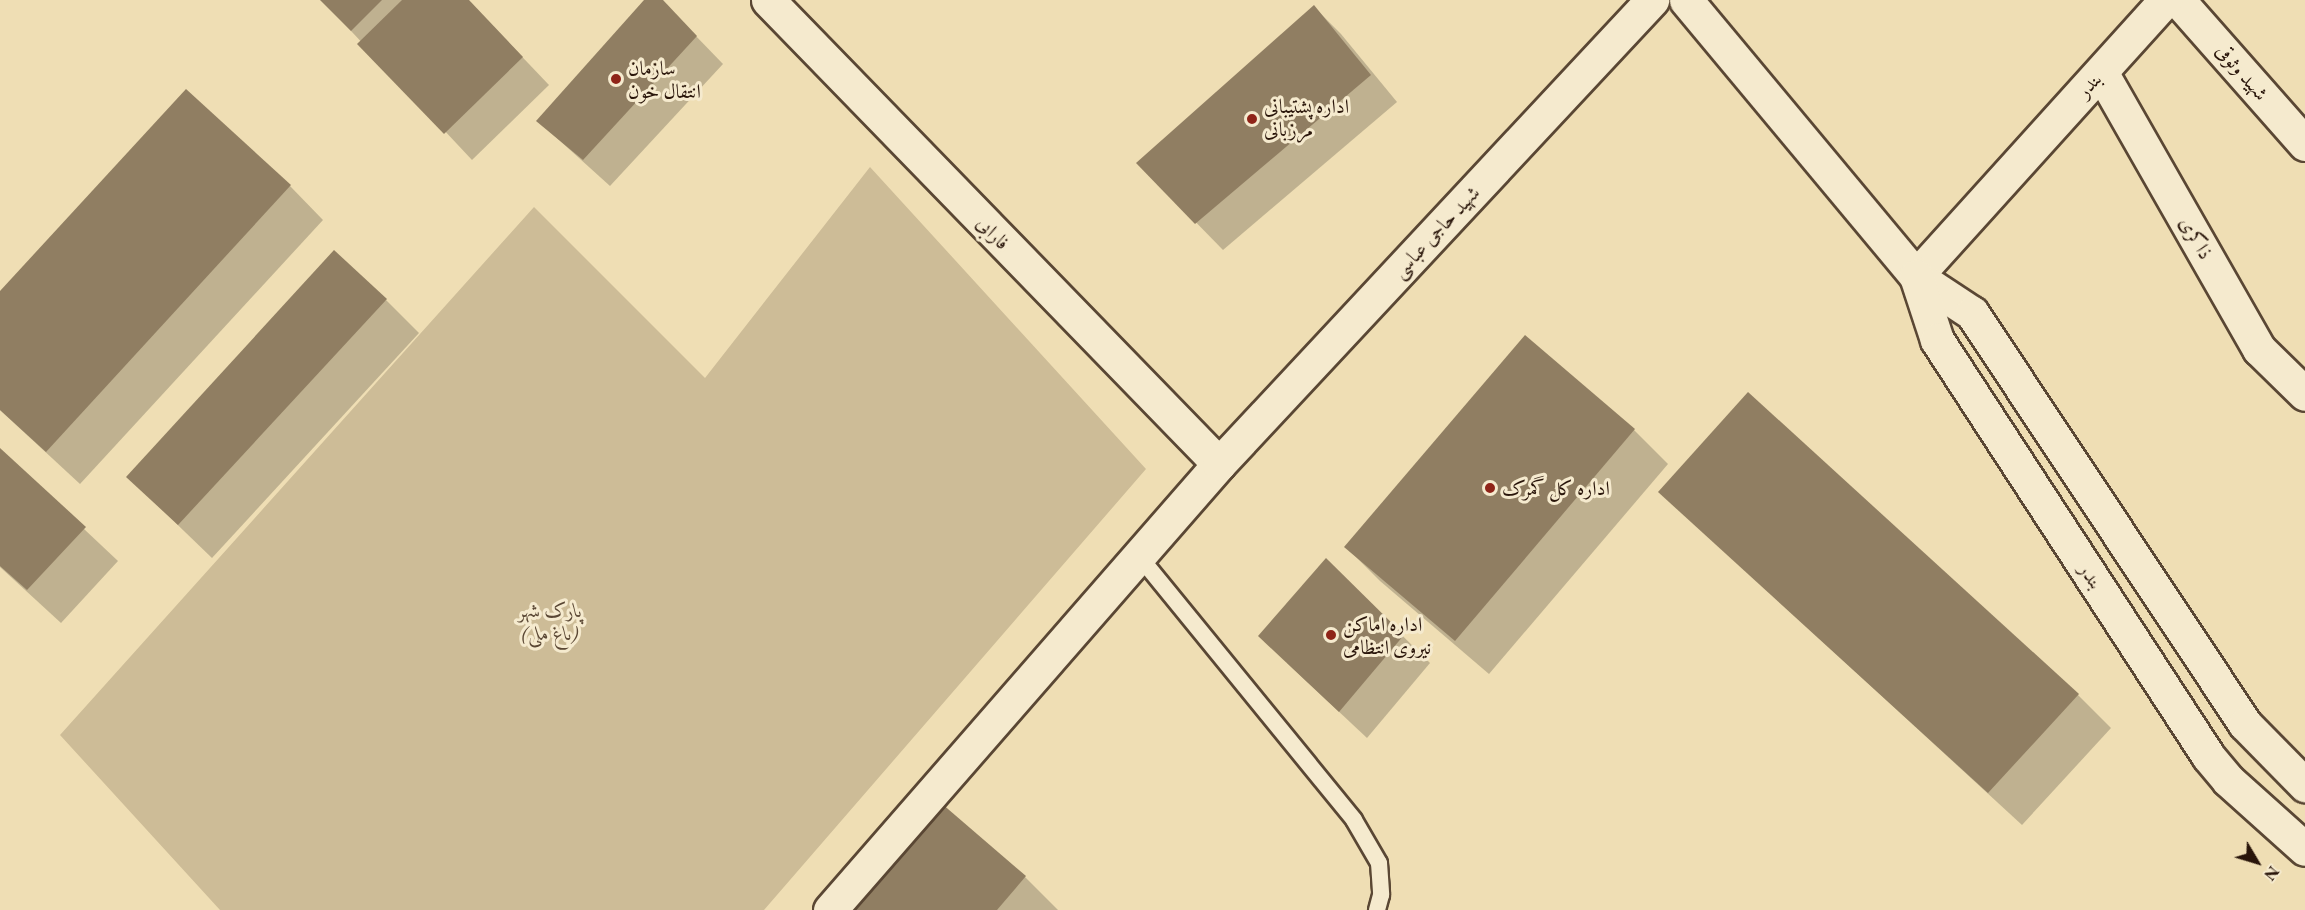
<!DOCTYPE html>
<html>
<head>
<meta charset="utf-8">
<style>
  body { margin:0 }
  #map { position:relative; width:2305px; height:910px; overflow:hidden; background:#efdeb4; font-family:"EB Garamond",Amiri,serif }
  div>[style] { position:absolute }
  .green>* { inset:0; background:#cdbc97 }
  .shadow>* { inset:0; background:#0003 }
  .building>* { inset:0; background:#907e62 }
  .roads { filter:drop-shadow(2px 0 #5a4734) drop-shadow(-2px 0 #5a4734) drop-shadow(0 2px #5a4734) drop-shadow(0 -2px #5a4734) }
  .service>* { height:16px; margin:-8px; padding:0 8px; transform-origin:8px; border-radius:8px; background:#f5eace }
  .minor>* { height:33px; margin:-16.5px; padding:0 16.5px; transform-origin:16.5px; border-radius:16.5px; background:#f5eace }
  .tertiary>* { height:33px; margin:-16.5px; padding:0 16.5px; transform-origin:16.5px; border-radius:16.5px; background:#f5eace }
  .dots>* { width:16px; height:16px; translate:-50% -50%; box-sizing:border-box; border:3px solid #f5eace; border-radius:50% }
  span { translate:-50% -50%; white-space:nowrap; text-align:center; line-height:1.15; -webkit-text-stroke:6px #f5eace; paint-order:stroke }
  .poi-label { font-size:20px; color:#29150a }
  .left { translate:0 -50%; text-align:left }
  .street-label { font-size:20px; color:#29150a }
  .park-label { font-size:20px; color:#5a4734; font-style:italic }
  .north { position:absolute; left:2227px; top:832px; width:60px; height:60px; -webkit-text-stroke:4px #f5eace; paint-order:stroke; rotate:128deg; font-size:16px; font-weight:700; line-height:24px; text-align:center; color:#29150a }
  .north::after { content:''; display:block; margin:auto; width:21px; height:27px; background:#29150a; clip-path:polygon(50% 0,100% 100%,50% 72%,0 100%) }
</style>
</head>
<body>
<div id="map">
  <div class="green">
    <div style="clip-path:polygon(870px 167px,1146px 469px,764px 910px,220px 910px,60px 735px,534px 207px,705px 378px)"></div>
  </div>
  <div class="shadow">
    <div style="clip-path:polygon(322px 0,468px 0,549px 85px,472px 160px)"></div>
    <div style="clip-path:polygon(646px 0,661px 0,723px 64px,610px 186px,538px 121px)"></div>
    <div style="clip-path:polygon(1314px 7px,1341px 34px,1397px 102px,1223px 250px,1138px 163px)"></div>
    <div style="clip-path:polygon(290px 186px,323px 220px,80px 484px,0 410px,0 293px)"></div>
    <div style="clip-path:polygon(386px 300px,419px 333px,212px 558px,128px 477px)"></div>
    <div style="clip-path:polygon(1525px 337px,1634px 430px,1668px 464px,1489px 674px,1380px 581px,1346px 547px)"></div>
    <div style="clip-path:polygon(0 450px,118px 561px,61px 623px,0 567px)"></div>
    <div style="clip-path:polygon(1660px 492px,2078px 695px,2111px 728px,2022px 825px)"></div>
    <div style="clip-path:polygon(1326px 560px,1430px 663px,1367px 738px,1287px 663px)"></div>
    <div style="clip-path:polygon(1025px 877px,1058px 910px,852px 910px)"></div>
  </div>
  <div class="building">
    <div style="clip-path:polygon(320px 0,382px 0,351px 31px)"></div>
    <div style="clip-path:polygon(402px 0,469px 0,523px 57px,444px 134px,357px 44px)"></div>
    <div style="clip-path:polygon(644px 0,663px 0,697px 36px,583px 160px,536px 121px)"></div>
    <div style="clip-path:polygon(1314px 5px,1371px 75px,1195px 224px,1136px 163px)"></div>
    <div style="clip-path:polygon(186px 89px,291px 185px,46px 452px,0 410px,0 291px)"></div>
    <div style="clip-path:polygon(334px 250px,387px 299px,178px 525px,126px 477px)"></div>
    <div style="clip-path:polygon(1525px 335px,1635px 429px,1455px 641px,1344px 547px)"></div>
    <div style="clip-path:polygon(1748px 392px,2079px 694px,1988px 793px,1658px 492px)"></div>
    <div style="clip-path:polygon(0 448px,86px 527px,27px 590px,0 566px)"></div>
    <div style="clip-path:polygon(1326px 558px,1404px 635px,1339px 712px,1258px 636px)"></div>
    <div style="clip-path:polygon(941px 803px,1026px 876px,997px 910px,850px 910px)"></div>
  </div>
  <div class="roads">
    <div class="service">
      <div style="left:1139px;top:556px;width:340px;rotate:50.8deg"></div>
      <div style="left:1354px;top:820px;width:50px;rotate:59.8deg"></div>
      <div style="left:1379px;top:863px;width:32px;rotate:86deg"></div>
      <div style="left:1381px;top:895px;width:16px;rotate:105deg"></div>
    </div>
    <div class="minor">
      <div style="left:2178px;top:0;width:192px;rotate:48.6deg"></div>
      <div style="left:2101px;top:72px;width:319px;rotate:60.3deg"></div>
      <div style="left:2259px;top:349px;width:64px;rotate:44.4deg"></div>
      <div style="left:1916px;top:276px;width:372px;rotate:-47.9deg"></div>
      <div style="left:830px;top:910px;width:592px;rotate:-48.91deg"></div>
    </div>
    <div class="tertiary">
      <div style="left:768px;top:0;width:647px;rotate:45.81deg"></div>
      <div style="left:1219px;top:464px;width:635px;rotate:-46.98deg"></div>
      <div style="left:1686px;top:0;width:359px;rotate:50.2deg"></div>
      <div style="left:1916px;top:276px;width:67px;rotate:33.5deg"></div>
      <div style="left:1972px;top:313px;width:493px;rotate:56.4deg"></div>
      <div style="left:2245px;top:724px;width:86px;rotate:45.5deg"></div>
      <div style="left:1916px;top:276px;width:67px;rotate:71.8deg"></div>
      <div style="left:1937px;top:340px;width:496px;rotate:56.9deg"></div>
      <div style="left:2208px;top:756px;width:31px;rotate:50deg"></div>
      <div style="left:2228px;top:780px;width:103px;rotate:41.9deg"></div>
    </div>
  </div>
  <div class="dots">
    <div style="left:616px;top:79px;background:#8f2418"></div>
    <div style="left:1252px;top:119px;background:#8f2418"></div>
    <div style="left:1490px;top:488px;background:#8f2418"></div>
    <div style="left:1331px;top:635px;background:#8f2418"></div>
  </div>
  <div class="poi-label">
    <span class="left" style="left:628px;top:80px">سازمان<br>انتقال خون</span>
    <span class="left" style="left:1264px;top:118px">اداره پشتیبانی<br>مرزبانی</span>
    <span class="left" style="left:1502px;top:488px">اداره کل گمرک</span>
    <span class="left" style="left:1343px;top:636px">اداره اماکن<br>نیروی انتظامی</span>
  </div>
  <div class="street-label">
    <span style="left:2242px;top:72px;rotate:49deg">شهید وثوقی</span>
    <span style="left:2089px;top:85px;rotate:-48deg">بندر</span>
    <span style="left:1436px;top:232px;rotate:-47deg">شهید حاجی عباسی</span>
    <span style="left:993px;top:233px;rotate:46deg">فارابی</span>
    <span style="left:2196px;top:238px;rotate:60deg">ذاکری</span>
    <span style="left:2091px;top:576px;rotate:57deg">بندر</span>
  </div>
  <div class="park-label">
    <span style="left:550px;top:622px">پارک شهر<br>(باغ ملی)</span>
  </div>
  <div class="north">N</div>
</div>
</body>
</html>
